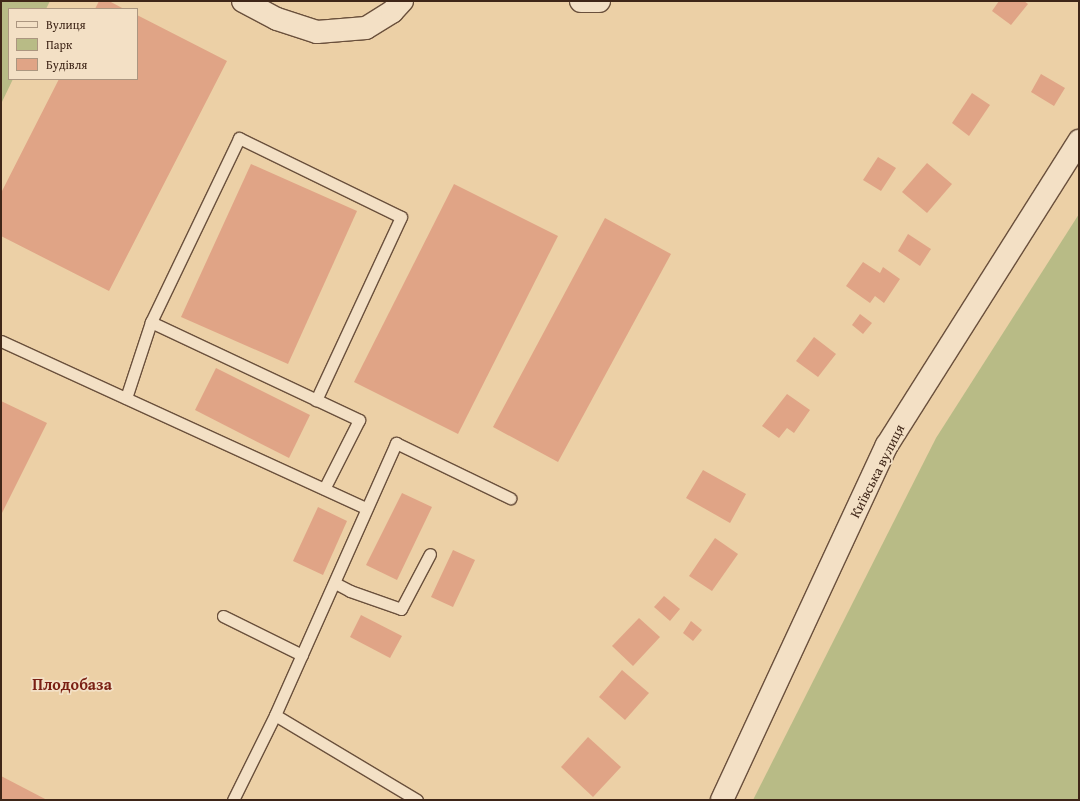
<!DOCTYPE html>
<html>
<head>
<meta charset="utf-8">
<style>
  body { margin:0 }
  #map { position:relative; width:1080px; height:801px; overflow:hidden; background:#ecd0a6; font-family:"Gentium Book Plus",serif }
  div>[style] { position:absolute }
  .green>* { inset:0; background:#b8bb86 }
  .building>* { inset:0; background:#e0a486 }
  .roads { filter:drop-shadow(1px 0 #6a503c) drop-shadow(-1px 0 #6a503c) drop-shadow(0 1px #6a503c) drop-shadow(0 -1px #6a503c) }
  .lane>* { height:11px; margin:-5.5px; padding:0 5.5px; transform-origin:5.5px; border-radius:5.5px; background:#f3e0c5 }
  .street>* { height:22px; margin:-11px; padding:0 11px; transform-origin:11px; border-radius:11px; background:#f3e0c5 }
  .secondary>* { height:22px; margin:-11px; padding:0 11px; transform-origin:11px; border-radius:11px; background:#f3e0c5 }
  span { translate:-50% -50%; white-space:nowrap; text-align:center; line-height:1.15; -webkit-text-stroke:3.5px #f3e0c5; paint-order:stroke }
  .street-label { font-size:14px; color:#3f2618 }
  .quarter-label { font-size:16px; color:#7a1f14; font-weight:700 }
  .frame { position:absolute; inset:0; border:2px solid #3f2618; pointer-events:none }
  .legend { position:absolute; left:8px; top:8px; width:130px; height:72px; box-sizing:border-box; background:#f3e0c5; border:1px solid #ab9680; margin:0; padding:5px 7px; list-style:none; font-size:12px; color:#3f2618 }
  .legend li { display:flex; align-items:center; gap:8px; height:20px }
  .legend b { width:20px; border:1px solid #ab9680 }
</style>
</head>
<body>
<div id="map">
  <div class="green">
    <div style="clip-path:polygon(1px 1px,50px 1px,46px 9px,9px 9px,9px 79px,13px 79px,1px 104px)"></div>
    <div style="clip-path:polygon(1079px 214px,1079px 800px,753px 800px,936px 438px)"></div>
  </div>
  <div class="building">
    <div style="clip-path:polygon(99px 1px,109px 1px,124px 9px,95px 9px)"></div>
    <div style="clip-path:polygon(999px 1px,1024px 1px,1028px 4px,1011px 25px,992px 11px)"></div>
    <div style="clip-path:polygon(137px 15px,227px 61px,109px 291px,1px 236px,1px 193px,59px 79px,137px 79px)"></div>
    <div style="clip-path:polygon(1041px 74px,1065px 88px,1054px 106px,1031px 92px)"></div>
    <div style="clip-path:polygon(972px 93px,990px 105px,969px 136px,952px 123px)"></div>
    <div style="clip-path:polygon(878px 157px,896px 168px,881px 191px,863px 180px)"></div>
    <div style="clip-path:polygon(927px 163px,952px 184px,927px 213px,902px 192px)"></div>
    <div style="clip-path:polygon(251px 164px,357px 211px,288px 364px,181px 317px)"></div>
    <div style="clip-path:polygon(454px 184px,558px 236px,458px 434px,354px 382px)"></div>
    <div style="clip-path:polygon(605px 218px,671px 254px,558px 462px,493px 427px)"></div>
    <div style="clip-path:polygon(908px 234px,931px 249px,920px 266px,898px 251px)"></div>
    <div style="clip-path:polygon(863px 262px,880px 273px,883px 267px,900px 279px,884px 303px,875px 296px,870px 303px,846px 286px)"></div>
    <div style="clip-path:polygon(860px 314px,872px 323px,863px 334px,852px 325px)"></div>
    <div style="clip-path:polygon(814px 337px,836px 354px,818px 377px,796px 361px)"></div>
    <div style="clip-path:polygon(216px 368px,310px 415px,289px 458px,195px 410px)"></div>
    <div style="clip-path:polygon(787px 394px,810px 410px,794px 433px,787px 428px,779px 438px,762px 426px)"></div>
    <div style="clip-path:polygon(1px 401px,47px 423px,1px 515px)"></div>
    <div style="clip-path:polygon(703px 470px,746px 494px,730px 523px,686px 498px)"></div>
    <div style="clip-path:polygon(402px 493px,432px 507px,397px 580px,366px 565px)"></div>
    <div style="clip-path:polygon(318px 507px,347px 521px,323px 575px,293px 561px)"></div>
    <div style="clip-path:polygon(715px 538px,738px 554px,712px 591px,689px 576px)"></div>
    <div style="clip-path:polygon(453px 550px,475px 560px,453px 607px,431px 597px)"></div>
    <div style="clip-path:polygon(664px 596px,680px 609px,670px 621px,654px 607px)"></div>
    <div style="clip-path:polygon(361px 615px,402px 636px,390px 658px,350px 637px)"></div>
    <div style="clip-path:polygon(639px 618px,660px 637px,633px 666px,612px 646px)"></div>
    <div style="clip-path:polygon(691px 621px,702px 630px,693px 641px,683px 633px)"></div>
    <div style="clip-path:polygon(622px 670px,649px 693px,625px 720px,599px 697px)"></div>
    <div style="clip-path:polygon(588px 737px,621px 767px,593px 797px,561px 767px)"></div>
    <div style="clip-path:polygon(1px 776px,47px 800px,1px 800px)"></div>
  </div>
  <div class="roads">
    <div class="lane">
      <div style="left:151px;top:322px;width:230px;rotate:25.2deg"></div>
      <div style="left:359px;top:420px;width:77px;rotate:116.9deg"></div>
      <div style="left:1px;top:341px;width:401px;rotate:24.6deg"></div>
      <div style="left:126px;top:398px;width:80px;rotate:-71.8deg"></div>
      <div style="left:151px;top:322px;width:204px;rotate:-64.4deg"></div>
      <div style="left:239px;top:138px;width:180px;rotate:26deg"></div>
      <div style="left:401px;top:217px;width:202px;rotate:114.9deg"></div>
      <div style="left:335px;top:583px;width:17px;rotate:28deg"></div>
      <div style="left:350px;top:591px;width:54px;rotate:19.4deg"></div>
      <div style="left:401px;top:609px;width:62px;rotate:-62.2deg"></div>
      <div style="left:223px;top:616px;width:88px;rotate:26.3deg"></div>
      <div style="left:233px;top:800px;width:95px;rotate:-63.7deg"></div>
      <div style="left:417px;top:800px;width:165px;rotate:-149.1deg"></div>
      <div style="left:275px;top:715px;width:298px;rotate:-66deg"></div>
      <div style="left:396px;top:443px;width:127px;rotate:25.8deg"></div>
    </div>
    <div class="street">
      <div style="left:243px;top:1px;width:38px;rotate:28deg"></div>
      <div style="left:277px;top:19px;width:42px;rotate:18deg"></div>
      <div style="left:317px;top:32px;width:49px;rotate:-4.7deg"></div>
      <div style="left:366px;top:28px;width:31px;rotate:-32deg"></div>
      <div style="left:392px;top:12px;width:15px;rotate:-48deg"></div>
      <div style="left:581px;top:1px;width:18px"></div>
    </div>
    <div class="secondary">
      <div style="left:722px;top:800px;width:391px;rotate:-65.1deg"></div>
      <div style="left:887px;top:445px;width:360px;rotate:-57.7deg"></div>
    </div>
  </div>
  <div class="street-label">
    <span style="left:877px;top:471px;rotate:-63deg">Київська вулиця</span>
  </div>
  <div class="quarter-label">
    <span style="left:72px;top:684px">Плодобаза</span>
  </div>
  <div class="frame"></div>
  <ul class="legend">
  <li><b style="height:5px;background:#f3e0c5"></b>Вулиця</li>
  <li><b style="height:11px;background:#b8bb86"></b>Парк</li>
  <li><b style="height:11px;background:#e0a486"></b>Будівля</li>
  </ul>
</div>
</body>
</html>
